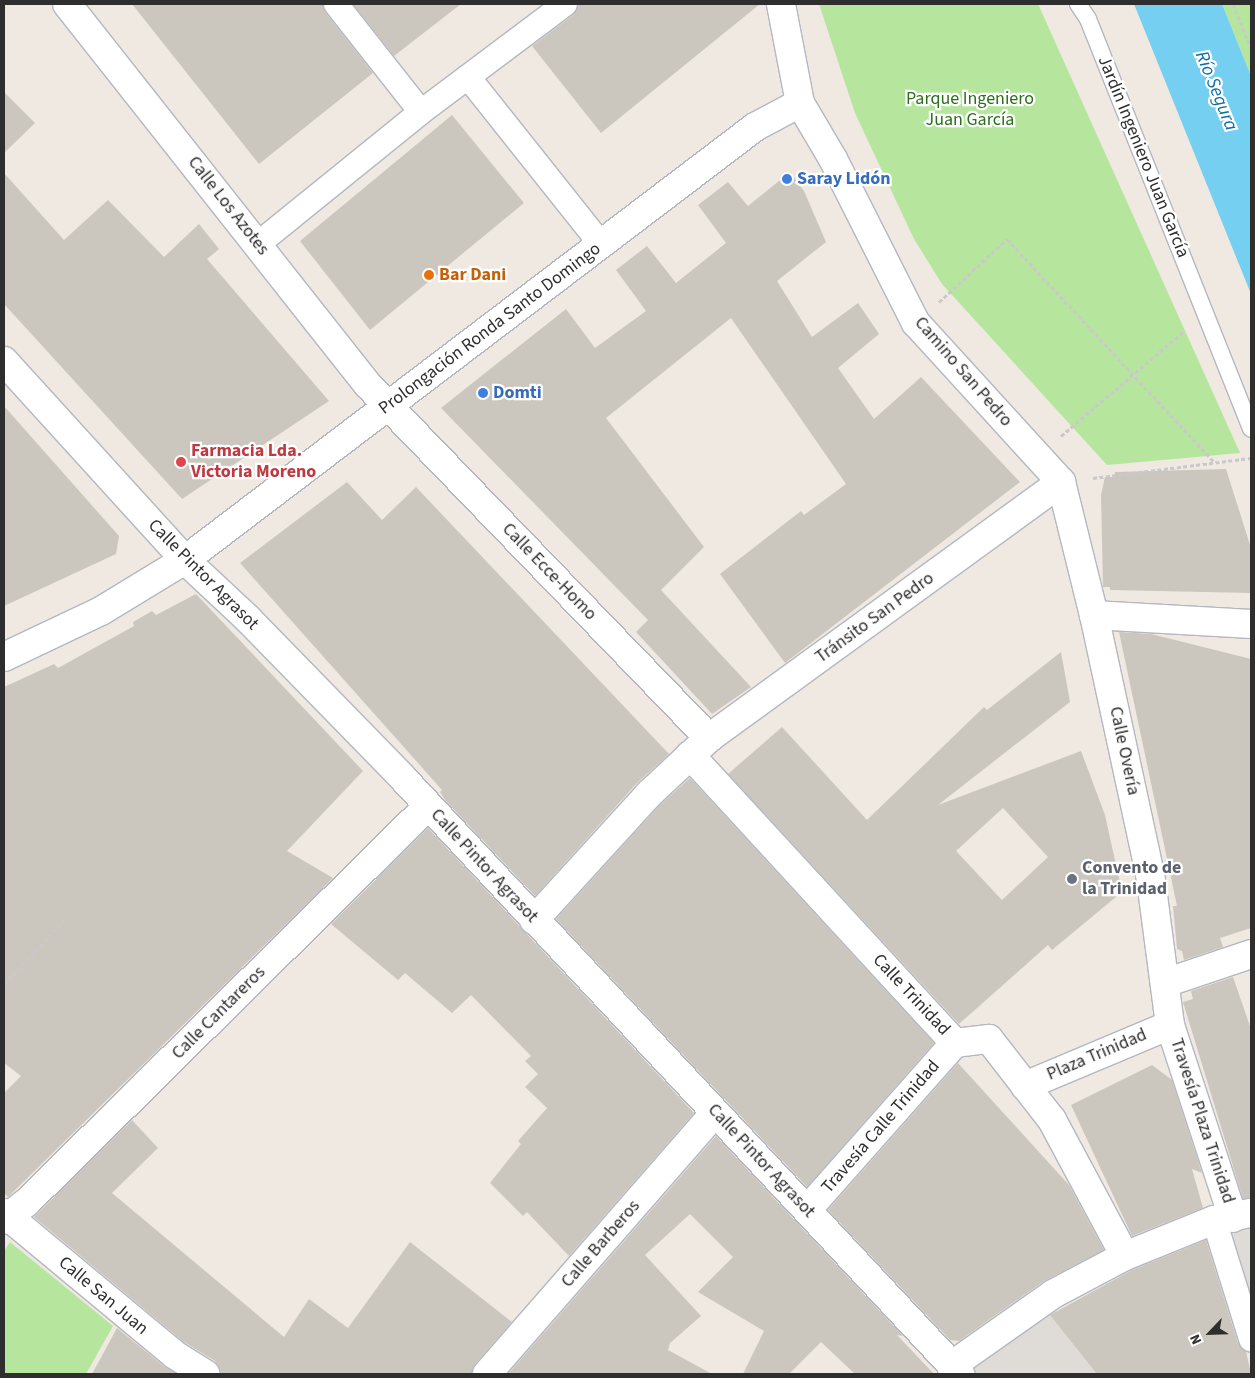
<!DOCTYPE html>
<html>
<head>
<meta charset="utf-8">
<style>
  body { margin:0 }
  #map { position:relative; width:1255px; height:1378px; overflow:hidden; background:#efe9e1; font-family:"Source Sans 3",sans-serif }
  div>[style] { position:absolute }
  .green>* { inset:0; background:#b6e59e }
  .plaza>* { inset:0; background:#dfdcd8 }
  .water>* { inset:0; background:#75cff0 }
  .building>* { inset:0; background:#cbc7bf }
  .path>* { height:3px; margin-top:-1.5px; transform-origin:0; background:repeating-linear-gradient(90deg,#c9c9c9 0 4px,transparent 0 6.5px) }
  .roads { filter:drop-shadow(1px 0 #b4b7c1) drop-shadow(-1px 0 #b4b7c1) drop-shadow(0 1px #b4b7c1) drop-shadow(0 -1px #b4b7c1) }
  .service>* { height:16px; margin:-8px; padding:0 8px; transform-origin:8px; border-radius:8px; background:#fff }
  .pedestrian>* { height:24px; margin:-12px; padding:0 12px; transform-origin:12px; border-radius:12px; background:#fff }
  .minor>* { height:28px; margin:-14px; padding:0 14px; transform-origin:14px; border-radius:14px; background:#fff }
  .tertiary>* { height:28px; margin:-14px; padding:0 14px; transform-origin:14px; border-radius:14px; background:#fff }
  .dots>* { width:14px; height:14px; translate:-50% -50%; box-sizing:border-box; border:2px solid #fff; border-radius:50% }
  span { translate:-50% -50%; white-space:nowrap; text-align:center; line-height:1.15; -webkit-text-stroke:4.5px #fff; paint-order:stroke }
  .park-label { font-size:18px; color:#2c6e1b }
  .street-label { font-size:18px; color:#2e2e2e }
  .shop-label { font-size:18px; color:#366cbe; font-weight:700 }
  .left { translate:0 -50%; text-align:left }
  .food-label { font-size:18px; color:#c56008; font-weight:700 }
  .health-label { font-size:18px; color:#be3a42; font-weight:700 }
  .worship-label { font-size:18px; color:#5b616d; font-weight:700 }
  .water-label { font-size:19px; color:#0d6fa3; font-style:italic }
  .frame { position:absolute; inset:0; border:5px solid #2e2e2e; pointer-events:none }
  .north { position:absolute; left:1185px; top:1308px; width:50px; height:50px; -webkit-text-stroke:4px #fff; paint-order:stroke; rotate:246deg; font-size:14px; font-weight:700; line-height:20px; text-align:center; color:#2e2e2e }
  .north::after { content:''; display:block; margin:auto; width:18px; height:22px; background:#2e2e2e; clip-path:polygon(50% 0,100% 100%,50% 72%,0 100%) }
</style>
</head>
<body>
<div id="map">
  <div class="green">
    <div style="clip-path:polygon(819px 4px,1038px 4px,1240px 453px,1107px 465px,942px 284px,914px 239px,855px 113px)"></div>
    <div style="clip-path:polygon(1222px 4px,1251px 4px,1251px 76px)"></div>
    <div style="clip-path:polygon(10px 1242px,113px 1326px,86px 1374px,4px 1374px,4px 1251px)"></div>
  </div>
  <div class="plaza">
    <div style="clip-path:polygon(1251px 1213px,1251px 1347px,1214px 1220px)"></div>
    <div style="clip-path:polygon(1050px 1313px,1098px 1374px,960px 1374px,951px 1366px)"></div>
  </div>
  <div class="water">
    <div style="clip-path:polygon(1134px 4px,1222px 4px,1251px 76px,1251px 294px)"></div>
  </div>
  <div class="building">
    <div style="clip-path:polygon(132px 4px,323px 4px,325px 12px,373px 73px,259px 164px)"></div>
    <div style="clip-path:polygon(353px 4px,461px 4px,394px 56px)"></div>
    <div style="clip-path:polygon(579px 4px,760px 4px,601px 133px,532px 46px,573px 15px)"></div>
    <div style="clip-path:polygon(4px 92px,35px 123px,4px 153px)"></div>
    <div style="clip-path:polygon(452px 115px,524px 203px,370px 330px,300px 241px)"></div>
    <div style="clip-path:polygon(790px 172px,804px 191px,826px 242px,777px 281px,812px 337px,858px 303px,879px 334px,838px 368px,874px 419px,921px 377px,1020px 482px,785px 663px,720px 574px,801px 511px,804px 515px,846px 484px,731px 318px,606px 418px,704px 547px,661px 590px,751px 687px,712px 714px,636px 632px,648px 620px,441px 408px,566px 309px,595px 348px,646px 311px,616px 270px,647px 246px,676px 283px,726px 243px,698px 205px,728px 182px,748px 206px)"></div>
    <div style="clip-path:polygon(4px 173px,64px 240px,108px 200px,164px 257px,199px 224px,219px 249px,207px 259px,329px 401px,182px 499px,4px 304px)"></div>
    <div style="clip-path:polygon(4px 406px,119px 536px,116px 554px,4px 606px)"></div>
    <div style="clip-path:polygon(1226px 469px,1251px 548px,1251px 593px,1110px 590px,1110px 587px,1103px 587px,1101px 495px,1105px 477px,1114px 477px,1115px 472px)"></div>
    <div style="clip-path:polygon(347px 482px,382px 520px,416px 487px,669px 754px,637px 783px,535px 896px,445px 800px,440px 792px,442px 790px,240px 563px)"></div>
    <div style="clip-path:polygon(196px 594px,363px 771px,287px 851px,333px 878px,8px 1197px,4px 1193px,4px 1093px,21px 1076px,4px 1063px,4px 687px,54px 664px,58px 668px,134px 626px,133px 622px,152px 611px,156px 615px)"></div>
    <div style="clip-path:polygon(1119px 632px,1151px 634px,1251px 659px,1251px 928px,1220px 938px,1223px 947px,1184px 960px,1182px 951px,1177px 949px,1173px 906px,1177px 906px)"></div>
    <div style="clip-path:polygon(evenodd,1061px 652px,1070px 702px,938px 805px,1081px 751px,1105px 815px,1122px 892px,1052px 950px,1048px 945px,959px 1024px,728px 774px,782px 727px,867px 820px,984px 707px,987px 710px,1061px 652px,1003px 808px,1048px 857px,1002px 900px,956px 851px,1003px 808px)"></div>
    <div style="clip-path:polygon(690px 778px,934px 1043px,807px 1187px,556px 919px,660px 805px)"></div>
    <div style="clip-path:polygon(428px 828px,694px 1113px,569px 1256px,527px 1212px,523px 1216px,490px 1183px,521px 1144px,518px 1141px,547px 1108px,525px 1087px,538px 1074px,525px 1061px,531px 1056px,471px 995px,452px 1013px,405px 973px,398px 980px,331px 924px)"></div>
    <div style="clip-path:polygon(1233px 977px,1251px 1029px,1251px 1198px,1243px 1199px,1183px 1002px,1193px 999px,1191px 991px)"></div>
    <div style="clip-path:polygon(958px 1063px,1069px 1185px,1104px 1250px,1044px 1281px,959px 1341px,950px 1340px,828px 1210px)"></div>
    <div style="clip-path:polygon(1152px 1065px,1172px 1080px,1202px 1173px,1192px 1169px,1203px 1208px,1132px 1236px,1071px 1105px)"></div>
    <div style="clip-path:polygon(132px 1120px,158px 1148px,112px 1193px,284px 1337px,309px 1299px,348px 1328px,410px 1242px,512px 1322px,475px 1364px,472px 1374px,222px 1374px,215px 1361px,184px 1342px,34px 1217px)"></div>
    <div style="clip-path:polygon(716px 1136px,903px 1336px,897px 1335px,934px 1374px,855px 1374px,821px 1342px,789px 1374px,743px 1374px,764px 1331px,698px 1292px,733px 1257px,690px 1214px,645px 1255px,701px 1316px,670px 1343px,668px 1350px,712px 1374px,508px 1374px)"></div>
    <div style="clip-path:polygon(1206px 1240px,1238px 1343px,1246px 1351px,1251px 1374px,1097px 1374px,1050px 1315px,1132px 1270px)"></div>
    <div style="clip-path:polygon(117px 1328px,165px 1367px,177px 1374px,92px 1374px)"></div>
  </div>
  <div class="path">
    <div style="left:1233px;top:4px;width:48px;rotate:67.8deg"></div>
    <div style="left:939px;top:302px;width:93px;rotate:-42.8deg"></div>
    <div style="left:1007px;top:239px;width:304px;rotate:47.1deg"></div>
    <div style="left:1061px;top:436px;width:162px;rotate:-40.5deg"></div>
    <div style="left:1093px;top:478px;width:159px;rotate:-7.2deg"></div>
    <div style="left:4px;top:984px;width:90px;rotate:-46.4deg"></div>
  </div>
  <div class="roads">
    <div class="service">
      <div style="left:1078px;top:4px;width:18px;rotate:56deg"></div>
      <div style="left:1088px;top:19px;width:441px;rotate:68.3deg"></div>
    </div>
    <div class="pedestrian">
      <div style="left:336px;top:4px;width:137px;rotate:51.8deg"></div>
      <div style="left:468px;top:77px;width:213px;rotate:51.5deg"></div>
      <div style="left:258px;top:244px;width:210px;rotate:-39deg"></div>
      <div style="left:421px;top:112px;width:180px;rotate:-36.9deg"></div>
      <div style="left:1214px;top:1220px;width:125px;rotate:72.7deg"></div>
    </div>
    <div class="minor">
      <div style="left:67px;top:4px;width:486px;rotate:51.7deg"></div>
      <div style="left:368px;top:385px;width:491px;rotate:46deg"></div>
      <div style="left:800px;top:103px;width:65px;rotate:59.5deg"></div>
      <div style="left:833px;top:159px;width:184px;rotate:63.2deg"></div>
      <div style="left:916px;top:323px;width:215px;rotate:47.6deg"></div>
      <div style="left:1061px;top:482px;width:137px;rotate:76.1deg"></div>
      <div style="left:1094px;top:615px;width:264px;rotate:77.8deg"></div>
      <div style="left:1150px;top:873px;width:153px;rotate:82.5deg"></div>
      <div style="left:1170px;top:1025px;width:203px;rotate:71.9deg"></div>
      <div style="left:1094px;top:615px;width:157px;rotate:3.3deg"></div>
      <div style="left:690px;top:755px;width:391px;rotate:47.4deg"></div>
      <div style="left:534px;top:920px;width:171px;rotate:-47.6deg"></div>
      <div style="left:649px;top:794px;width:82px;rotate:-43deg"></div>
      <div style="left:709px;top:738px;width:435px;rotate:-36deg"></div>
      <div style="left:1165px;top:983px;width:91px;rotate:-18.6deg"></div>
      <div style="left:955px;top:1043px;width:34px;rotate:-7deg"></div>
      <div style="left:989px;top:1039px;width:103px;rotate:52.1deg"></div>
      <div style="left:1052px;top:1120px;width:154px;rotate:61.8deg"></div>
      <div style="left:1025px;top:1086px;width:157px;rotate:-22.8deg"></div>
      <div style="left:807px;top:1210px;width:223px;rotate:-48.5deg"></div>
      <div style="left:4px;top:1213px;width:222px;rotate:39.7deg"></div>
      <div style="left:175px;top:1355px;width:36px;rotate:32deg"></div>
      <div style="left:4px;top:1220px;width:29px;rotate:-38deg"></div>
      <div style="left:27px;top:1202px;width:564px;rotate:-44.64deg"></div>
      <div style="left:951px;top:1366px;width:125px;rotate:-35.2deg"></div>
      <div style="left:1053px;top:1294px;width:81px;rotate:-27.8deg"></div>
      <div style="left:1125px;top:1256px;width:96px;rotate:-22deg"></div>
      <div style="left:1214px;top:1220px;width:38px;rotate:-11deg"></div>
      <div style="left:487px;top:1374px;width:347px;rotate:-48.9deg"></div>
    </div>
    <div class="tertiary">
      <div style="left:4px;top:361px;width:269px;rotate:47.7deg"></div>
      <div style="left:185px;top:560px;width:86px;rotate:43.1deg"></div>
      <div style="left:248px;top:619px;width:219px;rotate:45.7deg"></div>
      <div style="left:401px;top:776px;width:819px;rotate:46.93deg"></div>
      <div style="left:4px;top:657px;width:107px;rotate:-25.4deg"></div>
      <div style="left:101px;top:611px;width:98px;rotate:-31.3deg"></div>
      <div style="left:185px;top:560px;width:716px;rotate:-37.22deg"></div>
      <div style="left:755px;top:127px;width:51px;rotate:-28.1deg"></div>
      <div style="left:800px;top:103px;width:101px;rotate:-100.9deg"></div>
    </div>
  </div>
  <div class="dots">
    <div style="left:787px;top:179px;background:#3f7fe0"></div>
    <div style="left:429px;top:275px;background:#e8710a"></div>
    <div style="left:483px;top:393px;background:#3f7fe0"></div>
    <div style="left:181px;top:462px;background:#e0444e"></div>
    <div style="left:1072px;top:879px;background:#6b7280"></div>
  </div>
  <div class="park-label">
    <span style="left:970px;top:110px">Parque Ingeniero<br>Juan García</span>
  </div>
  <div class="street-label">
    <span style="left:1143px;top:157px;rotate:68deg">Jardín Ingeniero Juan García</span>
    <span style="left:228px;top:206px;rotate:52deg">Calle Los Azotes</span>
    <span style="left:490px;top:329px;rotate:-37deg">Prolongación Ronda Santo Domingo</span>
    <span style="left:963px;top:372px;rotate:49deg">Camino San Pedro</span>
    <span style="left:549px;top:572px;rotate:46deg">Calle Ecce-Homo</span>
    <span style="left:203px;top:575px;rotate:45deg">Calle Pintor Agrasot</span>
    <span style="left:875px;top:618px;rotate:-36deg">Tránsito San Pedro</span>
    <span style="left:1124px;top:751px;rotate:78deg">Calle Overía</span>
    <span style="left:484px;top:866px;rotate:47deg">Calle Pintor Agrasot</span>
    <span style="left:911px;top:995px;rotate:47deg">Calle Trinidad</span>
    <span style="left:219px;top:1013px;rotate:-45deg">Calle Cantareros</span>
    <span style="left:1097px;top:1055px;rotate:-23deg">Plaza Trinidad</span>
    <span style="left:1202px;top:1121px;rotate:72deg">Travesía Plaza Trinidad</span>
    <span style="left:881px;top:1127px;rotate:-49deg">Travesía Calle Trinidad</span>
    <span style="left:761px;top:1161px;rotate:47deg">Calle Pintor Agrasot</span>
    <span style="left:601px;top:1244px;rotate:-49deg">Calle Barberos</span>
    <span style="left:103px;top:1296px;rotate:40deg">Calle San Juan</span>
  </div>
  <div class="shop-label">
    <span class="left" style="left:797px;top:179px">Saray Lidón</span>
    <span class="left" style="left:493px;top:393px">Domti</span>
  </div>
  <div class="food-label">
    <span class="left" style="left:439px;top:275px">Bar Dani</span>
  </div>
  <div class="health-label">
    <span class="left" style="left:191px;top:462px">Farmacia Lda.<br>Victoria Moreno</span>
  </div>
  <div class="worship-label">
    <span class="left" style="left:1082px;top:879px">Convento de<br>la Trinidad</span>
  </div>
  <div class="water-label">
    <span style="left:1216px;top:91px;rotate:68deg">Río Segura</span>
  </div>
  <div class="frame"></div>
  <div class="north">N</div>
</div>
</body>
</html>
